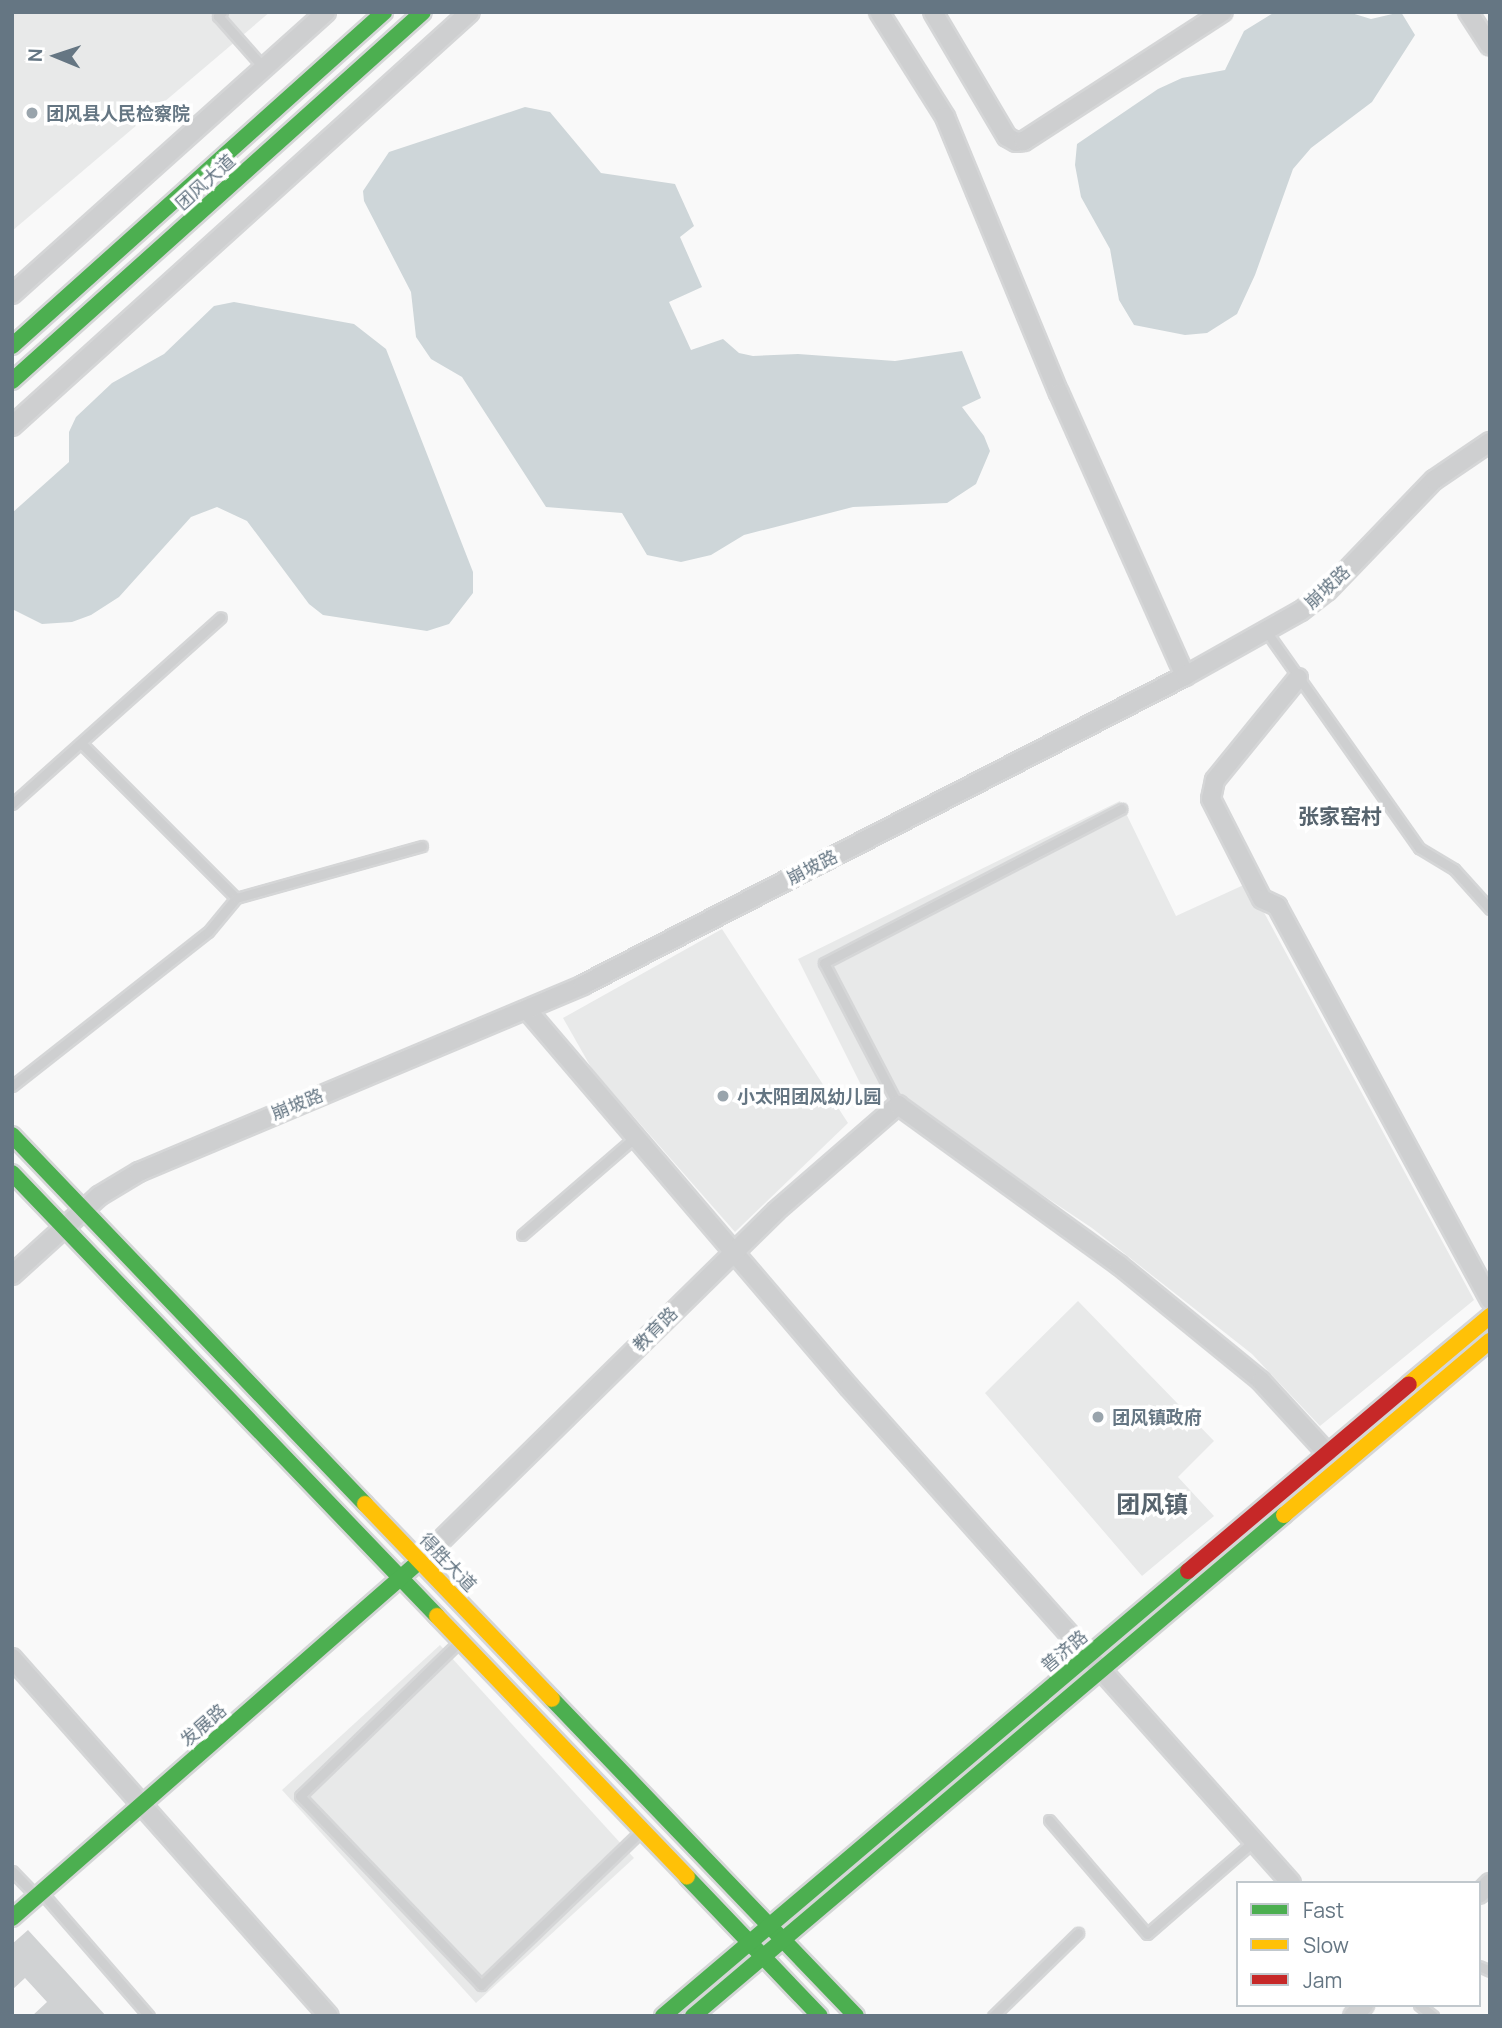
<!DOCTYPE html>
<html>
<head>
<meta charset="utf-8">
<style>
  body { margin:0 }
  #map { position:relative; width:1502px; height:2028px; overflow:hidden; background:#f9f9f9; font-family:Manrope,"Noto Sans SC",sans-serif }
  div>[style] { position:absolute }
  .built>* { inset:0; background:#e8e9e9 }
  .water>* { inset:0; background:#ced6d9 }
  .building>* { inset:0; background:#d0d2d3 }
  .roads { filter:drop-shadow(2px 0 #d5d6d7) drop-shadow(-2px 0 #d5d6d7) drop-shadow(0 2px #d5d6d7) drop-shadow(0 -2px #d5d6d7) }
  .lane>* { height:9px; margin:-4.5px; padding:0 4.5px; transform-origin:4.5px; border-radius:4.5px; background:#cecfd0 }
  .street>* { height:18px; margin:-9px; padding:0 9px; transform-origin:9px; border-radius:9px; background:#cecfd0 }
  .fast>* { height:16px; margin:-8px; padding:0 8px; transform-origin:8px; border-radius:8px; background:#4caf50 }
  .slow>* { height:16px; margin:-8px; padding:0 8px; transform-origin:8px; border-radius:8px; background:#ffc107 }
  .jam>* { height:16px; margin:-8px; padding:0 8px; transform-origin:8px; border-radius:8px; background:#c62828 }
  .dots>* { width:19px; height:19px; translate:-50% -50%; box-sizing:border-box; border:4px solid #fff; border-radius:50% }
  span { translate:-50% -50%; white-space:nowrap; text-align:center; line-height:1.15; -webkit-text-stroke:7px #fff; paint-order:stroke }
  .poi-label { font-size:18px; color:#657683; font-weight:700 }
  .left { translate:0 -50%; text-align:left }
  .street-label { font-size:18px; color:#657683 }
  .quarter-label { font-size:21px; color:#57646e; font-weight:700 }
  .district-label { font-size:24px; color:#57646e; font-weight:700 }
  .frame { position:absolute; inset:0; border:14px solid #657683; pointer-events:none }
  .legend { position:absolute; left:1236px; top:1881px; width:245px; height:126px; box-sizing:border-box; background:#fff; border:2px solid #c1c8cd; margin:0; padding:9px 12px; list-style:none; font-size:21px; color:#657683 }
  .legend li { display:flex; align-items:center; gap:14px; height:35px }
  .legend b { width:35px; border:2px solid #c1c8cd }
  .north { position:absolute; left:21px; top:21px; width:70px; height:70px; -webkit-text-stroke:5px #fff; paint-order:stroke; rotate:272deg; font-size:19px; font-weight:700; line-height:28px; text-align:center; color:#657683 }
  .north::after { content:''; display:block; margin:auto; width:24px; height:32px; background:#657683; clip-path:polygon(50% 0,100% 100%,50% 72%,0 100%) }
</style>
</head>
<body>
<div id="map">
  <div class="built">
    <div style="clip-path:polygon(12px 12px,270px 12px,12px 231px)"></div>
    <div style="clip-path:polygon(1120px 801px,1176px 916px,1248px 883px,1474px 1300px,1320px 1426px,1252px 1354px,1092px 1228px,908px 1105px,895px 1086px,870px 1103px,798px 959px)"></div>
    <div style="clip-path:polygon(722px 929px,848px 1123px,735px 1232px,592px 1069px,563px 1018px)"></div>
    <div style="clip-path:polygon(1078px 1301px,1214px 1441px,1178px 1477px,1214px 1516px,1142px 1576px,985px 1393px)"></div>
    <div style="clip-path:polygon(440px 1645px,634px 1858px,476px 2003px,282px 1790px)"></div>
  </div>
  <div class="water">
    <div style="clip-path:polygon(1275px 12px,1348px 12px,1371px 19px,1401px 12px,1415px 35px,1372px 102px,1311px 148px,1293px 169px,1255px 275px,1237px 314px,1207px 333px,1185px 335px,1134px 325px,1119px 300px,1110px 249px,1081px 197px,1075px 165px,1077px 144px,1158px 89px,1182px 78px,1225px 70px,1244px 31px)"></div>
    <div style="clip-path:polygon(525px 107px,550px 112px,601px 173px,675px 184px,694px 226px,680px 237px,702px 287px,669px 302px,691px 350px,723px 339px,739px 353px,753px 356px,798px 354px,895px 361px,962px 351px,981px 398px,962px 407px,984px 436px,990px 451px,976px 484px,947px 503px,853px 507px,744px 535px,711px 555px,681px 562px,647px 555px,622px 513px,546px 507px,462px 377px,431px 359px,416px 337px,411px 292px,364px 201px,363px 191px,389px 152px)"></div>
    <div style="clip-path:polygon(234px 302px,354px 324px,386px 349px,473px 572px,473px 593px,449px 624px,427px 631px,323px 615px,309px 604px,247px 521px,217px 507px,191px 517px,119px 597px,91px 615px,72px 622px,42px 624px,12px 609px,12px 513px,69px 462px,69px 432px,76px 417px,112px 383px,164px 354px,214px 306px)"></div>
  </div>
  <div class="building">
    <div style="clip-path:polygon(28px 1930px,60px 1965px,106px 2016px,32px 2016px,47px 2002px,25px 1978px,12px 1990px,12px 1944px)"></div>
  </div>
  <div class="roads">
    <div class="lane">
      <div style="left:222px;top:12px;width:6px;rotate:135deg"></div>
      <div style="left:218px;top:16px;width:69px;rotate:48.5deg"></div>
      <div style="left:1266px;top:631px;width:266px;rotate:54.8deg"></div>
      <div style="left:1419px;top:848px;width:41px;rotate:31deg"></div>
      <div style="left:1454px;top:869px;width:54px;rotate:48deg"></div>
      <div style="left:81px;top:743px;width:219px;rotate:45deg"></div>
      <div style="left:12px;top:804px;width:280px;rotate:-41.8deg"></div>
      <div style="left:12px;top:1086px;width:249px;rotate:-38.2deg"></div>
      <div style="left:208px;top:932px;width:44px;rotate:-50.5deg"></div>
      <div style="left:236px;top:898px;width:193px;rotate:-15.6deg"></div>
      <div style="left:898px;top:1105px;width:160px;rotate:-117.5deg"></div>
      <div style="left:824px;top:963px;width:335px;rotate:-27.4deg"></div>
      <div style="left:522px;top:1235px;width:150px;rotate:-40.9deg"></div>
      <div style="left:459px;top:1642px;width:221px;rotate:135.9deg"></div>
      <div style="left:300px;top:1796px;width:262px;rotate:46.2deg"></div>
      <div style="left:481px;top:1985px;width:221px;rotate:-43.9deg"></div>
      <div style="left:1049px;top:1820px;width:150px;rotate:49.3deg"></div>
      <div style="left:1147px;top:1934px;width:142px;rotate:-41deg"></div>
      <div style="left:12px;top:1871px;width:33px;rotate:46deg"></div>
      <div style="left:42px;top:1893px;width:163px;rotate:49deg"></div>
      <div style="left:1479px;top:1966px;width:12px;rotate:24deg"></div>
      <div style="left:1419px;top:2005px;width:18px;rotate:38deg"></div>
      <div style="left:993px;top:2016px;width:119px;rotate:-44.3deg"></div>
    </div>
    <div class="street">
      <div style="left:879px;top:12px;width:124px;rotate:57.8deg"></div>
      <div style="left:945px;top:117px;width:299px;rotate:67.6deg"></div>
      <div style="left:1059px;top:393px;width:310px;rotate:66deg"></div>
      <div style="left:933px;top:12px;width:145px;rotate:59.4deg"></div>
      <div style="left:1007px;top:137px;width:10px;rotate:29deg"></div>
      <div style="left:1016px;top:142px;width:8px;rotate:-7deg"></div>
      <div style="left:1024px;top:141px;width:237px;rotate:-33deg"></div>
      <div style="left:1468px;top:12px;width:40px;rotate:57.1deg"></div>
      <div style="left:12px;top:294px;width:422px;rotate:-41.9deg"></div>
      <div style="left:12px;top:426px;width:617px;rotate:-42.11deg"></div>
      <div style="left:1298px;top:678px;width:132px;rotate:129.1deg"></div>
      <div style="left:1215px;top:780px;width:19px;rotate:102deg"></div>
      <div style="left:1211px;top:799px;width:112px;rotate:63deg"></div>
      <div style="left:1262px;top:899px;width:17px;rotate:25deg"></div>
      <div style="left:1277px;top:906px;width:448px;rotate:61.6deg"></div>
      <div style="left:527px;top:1010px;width:496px;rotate:49.5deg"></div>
      <div style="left:849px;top:1387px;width:664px;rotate:48.29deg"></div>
      <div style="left:12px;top:1275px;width:118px;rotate:-42.2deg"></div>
      <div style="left:99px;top:1196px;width:47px;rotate:-31deg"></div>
      <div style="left:139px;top:1172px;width:482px;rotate:-22.8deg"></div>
      <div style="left:583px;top:985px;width:677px;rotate:-27.17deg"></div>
      <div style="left:1185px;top:676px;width:133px;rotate:-29.3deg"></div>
      <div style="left:1301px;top:611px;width:33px;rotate:-38deg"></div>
      <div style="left:1327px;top:591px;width:154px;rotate:-46.1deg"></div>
      <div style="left:1434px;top:480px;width:68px;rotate:-34.2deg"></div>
      <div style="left:420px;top:1561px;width:499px;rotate:-44.5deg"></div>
      <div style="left:776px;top:1211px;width:162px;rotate:-41deg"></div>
      <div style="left:898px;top:1105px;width:273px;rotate:35.9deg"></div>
      <div style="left:1119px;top:1265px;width:183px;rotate:39.2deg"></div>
      <div style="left:1261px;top:1381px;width:98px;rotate:47.5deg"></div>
      <div style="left:12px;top:1658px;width:478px;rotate:48.5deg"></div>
      <div style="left:1479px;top:1894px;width:16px;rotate:-45deg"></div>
      <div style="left:1353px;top:2016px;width:16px;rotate:-45deg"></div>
    </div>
    <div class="fast">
      <div style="left:12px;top:346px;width:500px;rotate:-41.9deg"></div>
      <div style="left:12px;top:381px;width:552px;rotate:-41.92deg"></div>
      <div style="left:12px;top:1135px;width:511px;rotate:46.27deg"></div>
      <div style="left:12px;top:1173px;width:614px;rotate:46.19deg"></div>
      <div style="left:552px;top:1699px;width:439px;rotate:46.2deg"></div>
      <div style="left:687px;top:1877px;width:192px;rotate:46.3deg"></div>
      <div style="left:12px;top:1918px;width:534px;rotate:-41.21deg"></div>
      <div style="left:663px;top:2016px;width:688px;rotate:-40.29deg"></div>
      <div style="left:693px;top:2016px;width:775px;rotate:-40.29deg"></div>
    </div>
    <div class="slow">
      <div style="left:1409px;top:1384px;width:106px;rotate:-40deg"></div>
      <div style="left:365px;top:1504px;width:270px;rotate:46.2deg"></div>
      <div style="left:1284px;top:1515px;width:270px;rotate:-40.2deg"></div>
      <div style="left:437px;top:1616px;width:361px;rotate:46.2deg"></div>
    </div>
    <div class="jam">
      <div style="left:1188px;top:1571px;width:289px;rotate:-40.2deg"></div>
    </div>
  </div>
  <div class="dots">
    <div style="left:32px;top:113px;background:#99a4ac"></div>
    <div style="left:723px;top:1096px;background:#99a4ac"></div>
    <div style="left:1098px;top:1417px;background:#99a4ac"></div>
  </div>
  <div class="poi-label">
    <span class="left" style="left:46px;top:113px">团风县人民检察院</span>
    <span class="left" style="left:737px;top:1096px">小太阳团风幼儿园</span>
    <span class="left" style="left:1112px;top:1417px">团风镇政府</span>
  </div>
  <div class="street-label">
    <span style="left:205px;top:182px;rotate:-42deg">团风大道</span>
    <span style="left:1327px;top:587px;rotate:-43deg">崩坡路</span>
    <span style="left:812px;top:867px;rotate:-27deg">崩坡路</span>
    <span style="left:297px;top:1104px;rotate:-22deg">崩坡路</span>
    <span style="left:655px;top:1329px;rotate:-45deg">教育路</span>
    <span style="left:448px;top:1562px;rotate:46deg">得胜大道</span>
    <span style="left:1064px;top:1651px;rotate:-40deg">普济路</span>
    <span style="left:203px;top:1725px;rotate:-41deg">发展路</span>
  </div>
  <div class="quarter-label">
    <span style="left:1340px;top:816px">张家窑村</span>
  </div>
  <div class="district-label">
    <span style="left:1152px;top:1504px">团风镇</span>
  </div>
  <div class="frame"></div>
  <ul class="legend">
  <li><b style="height:9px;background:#4caf50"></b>Fast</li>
  <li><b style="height:9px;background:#ffc107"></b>Slow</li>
  <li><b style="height:9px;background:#c62828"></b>Jam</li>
  </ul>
  <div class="north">N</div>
</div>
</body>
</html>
